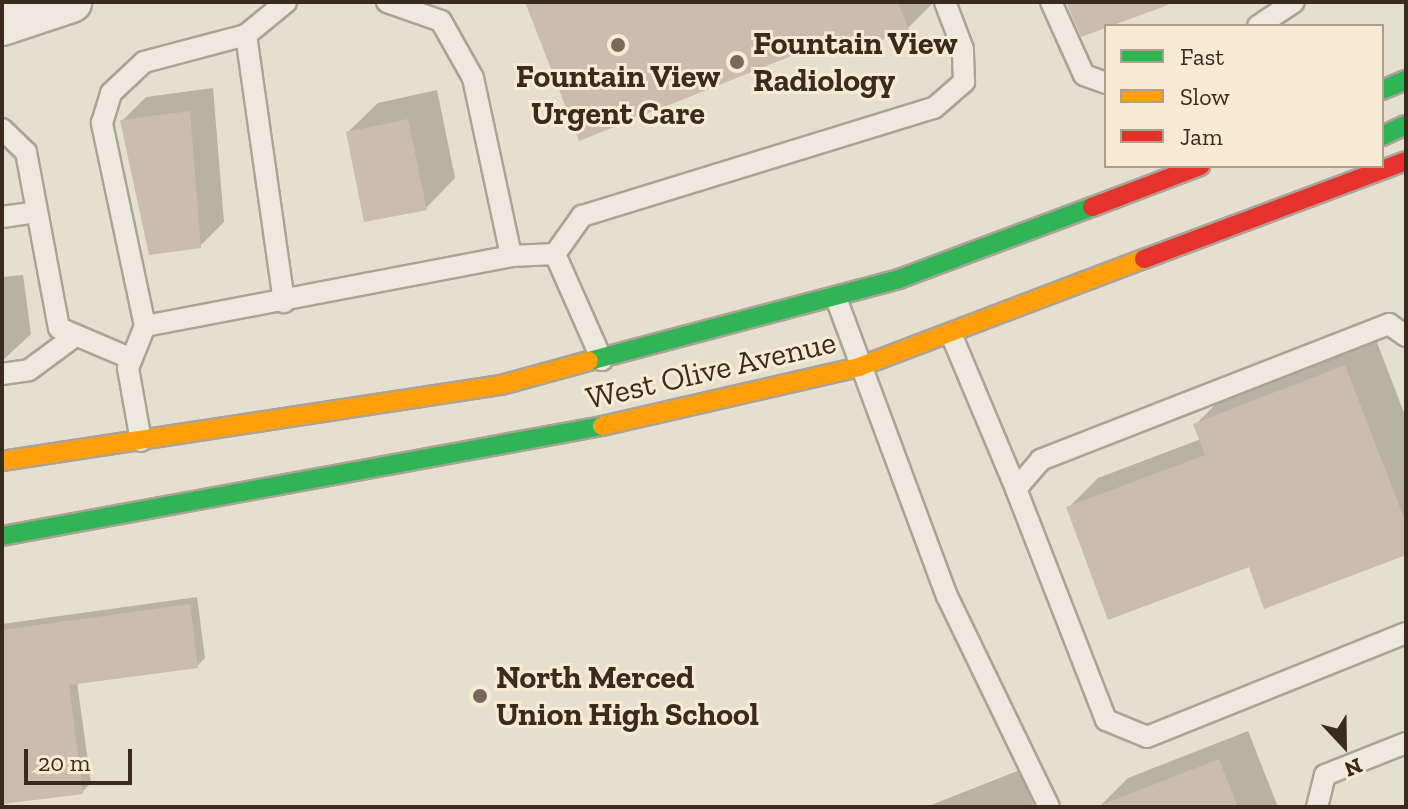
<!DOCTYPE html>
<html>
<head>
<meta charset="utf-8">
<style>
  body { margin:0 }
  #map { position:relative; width:1408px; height:809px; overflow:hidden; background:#e6dece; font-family:"Zilla Slab",serif }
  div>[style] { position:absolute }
  .shadow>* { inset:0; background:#0003 }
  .building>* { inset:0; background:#cabcae }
  .roads { filter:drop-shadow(2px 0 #aba397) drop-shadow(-2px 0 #aba397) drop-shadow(0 2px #aba397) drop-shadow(0 -2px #aba397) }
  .lane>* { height:20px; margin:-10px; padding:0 10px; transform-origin:10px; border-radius:10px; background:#eee9df }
  .street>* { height:40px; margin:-20px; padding:0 20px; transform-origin:20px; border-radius:20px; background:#eee9df }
  .fast>* { height:18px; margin:-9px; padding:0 9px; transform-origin:9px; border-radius:9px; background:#30b455 }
  .slow>* { height:18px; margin:-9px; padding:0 9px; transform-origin:9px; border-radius:9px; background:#ff9f0a }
  .jam>* { height:18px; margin:-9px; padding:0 9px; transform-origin:9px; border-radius:9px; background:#e5322d }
  .dots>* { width:22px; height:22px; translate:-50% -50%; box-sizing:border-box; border:4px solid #f7ecd3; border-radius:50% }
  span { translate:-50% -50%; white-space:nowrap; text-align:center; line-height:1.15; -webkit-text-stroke:6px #f7ecd3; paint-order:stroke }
  .poi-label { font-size:32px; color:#3b2b1e; font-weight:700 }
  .left { translate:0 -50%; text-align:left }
  .street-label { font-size:32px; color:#3b2b1e }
  .frame { position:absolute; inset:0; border:4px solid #3b2b1e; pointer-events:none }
  .legend { position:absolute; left:1104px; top:24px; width:280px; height:144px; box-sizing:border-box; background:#f7ecd3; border:2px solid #ac9f8b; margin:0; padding:10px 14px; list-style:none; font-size:24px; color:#3b2b1e }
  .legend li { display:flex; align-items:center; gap:16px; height:40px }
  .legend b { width:40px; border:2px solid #ac9f8b }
  .north { position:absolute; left:1304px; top:705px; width:80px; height:80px; -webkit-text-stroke:6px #f7ecd3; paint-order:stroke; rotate:158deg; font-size:22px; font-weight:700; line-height:32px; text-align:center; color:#3b2b1e }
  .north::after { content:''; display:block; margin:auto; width:28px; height:36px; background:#3b2b1e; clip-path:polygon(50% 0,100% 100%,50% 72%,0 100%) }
  .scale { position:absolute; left:24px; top:749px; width:108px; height:36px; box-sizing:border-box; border:4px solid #3b2b1e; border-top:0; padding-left:10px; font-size:24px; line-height:28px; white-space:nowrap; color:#3b2b1e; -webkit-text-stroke:6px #f7ecd3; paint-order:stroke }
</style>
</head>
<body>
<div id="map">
  <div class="shadow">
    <div style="clip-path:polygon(527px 2px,934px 2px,908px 28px,845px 32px)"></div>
    <div style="clip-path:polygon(213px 88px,224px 222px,200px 246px,122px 121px,146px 97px)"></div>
    <div style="clip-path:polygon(437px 90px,455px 178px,426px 208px,348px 132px,378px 103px)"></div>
    <div style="clip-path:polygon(23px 275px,31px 334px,2px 361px,2px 277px)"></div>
    <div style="clip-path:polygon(1375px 337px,1406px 418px,1406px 553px,1250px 565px,1068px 508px,1098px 478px,1201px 439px,1196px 424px,1225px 395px)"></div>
    <div style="clip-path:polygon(197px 597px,205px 658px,197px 666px,77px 682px,91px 783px,82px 792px,2px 802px,2px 624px)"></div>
    <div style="clip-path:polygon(1248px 731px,1278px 807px,1099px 807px,1128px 778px)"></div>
    <div style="clip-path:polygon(1020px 770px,1034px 807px,926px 807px)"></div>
  </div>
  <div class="building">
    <div style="clip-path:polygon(525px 2px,898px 2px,909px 30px,851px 52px,844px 35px,579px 141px)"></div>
    <div style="clip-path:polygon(1066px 2px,1167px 2px,1168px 5px,1081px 37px)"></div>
    <div style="clip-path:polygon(190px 111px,201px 248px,149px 255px,120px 120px)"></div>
    <div style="clip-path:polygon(408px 119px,427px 210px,364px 222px,346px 132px)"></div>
    <div style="clip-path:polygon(1345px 365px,1406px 523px,1406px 555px,1264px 609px,1249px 567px,1108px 620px,1066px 507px,1205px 455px,1193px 424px)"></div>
    <div style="clip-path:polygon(190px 604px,198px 668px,69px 685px,83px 794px,2px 804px,2px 630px)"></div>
    <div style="clip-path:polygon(1219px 759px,1238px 807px,1102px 807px,1101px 805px)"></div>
  </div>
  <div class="roads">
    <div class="lane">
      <div style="left:387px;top:2px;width:57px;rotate:19.4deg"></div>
      <div style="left:441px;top:21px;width:65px;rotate:60.7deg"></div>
      <div style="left:473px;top:78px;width:182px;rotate:77.9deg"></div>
      <div style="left:1051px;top:2px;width:80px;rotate:65.7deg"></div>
      <div style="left:1084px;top:75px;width:23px;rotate:20deg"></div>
      <div style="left:1258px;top:26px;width:43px;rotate:-33.7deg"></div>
      <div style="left:246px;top:35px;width:270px;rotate:81.9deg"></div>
      <div style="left:2px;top:129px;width:33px;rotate:44deg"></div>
      <div style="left:26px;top:152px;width:179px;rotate:79.4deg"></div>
      <div style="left:59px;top:328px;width:79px;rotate:23deg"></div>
      <div style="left:2px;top:217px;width:35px;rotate:-8deg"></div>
      <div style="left:555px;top:254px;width:47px;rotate:-54.6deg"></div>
      <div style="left:582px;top:216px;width:368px;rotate:-17.1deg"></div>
      <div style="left:934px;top:108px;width:40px;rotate:-41deg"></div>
      <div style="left:964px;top:82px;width:33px;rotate:-92deg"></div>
      <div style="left:963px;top:49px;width:50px;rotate:-111deg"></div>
      <div style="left:836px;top:298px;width:318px;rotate:69.6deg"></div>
      <div style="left:947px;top:596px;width:234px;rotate:64.2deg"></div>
      <div style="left:145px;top:326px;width:208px;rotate:-102deg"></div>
      <div style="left:102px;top:123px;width:31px;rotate:-73deg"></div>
      <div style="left:111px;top:93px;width:45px;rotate:-43.2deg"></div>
      <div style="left:144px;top:62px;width:106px;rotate:-14.8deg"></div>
      <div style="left:246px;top:35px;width:52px;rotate:-39.5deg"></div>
      <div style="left:951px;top:334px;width:168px;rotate:67.2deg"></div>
      <div style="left:1406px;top:336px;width:21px;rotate:-145deg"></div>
      <div style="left:1389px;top:324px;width:374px;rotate:158.7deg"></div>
      <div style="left:1041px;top:460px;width:38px;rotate:131deg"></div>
      <div style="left:1016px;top:489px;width:248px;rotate:68.7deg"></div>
      <div style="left:1106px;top:720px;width:44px;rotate:22.5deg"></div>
      <div style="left:1147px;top:737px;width:279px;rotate:-21.9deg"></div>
      <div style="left:2px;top:374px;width:27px;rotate:-8deg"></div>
      <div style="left:29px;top:370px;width:52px;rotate:-36.4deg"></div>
      <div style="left:141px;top:441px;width:74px;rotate:-100.1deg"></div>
      <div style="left:128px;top:368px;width:45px;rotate:-68deg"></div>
      <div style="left:145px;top:326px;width:373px;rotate:-10.8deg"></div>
      <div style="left:511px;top:256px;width:44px;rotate:-2.6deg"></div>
      <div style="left:555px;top:254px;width:116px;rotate:66.1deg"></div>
      <div style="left:1317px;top:807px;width:33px;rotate:-76deg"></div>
      <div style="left:1325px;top:775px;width:87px;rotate:-21.6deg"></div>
    </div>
    <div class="street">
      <div style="left:2px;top:25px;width:73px;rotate:-18.4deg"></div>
    </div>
    <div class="fast">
      <div style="left:1382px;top:90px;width:26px;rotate:-23deg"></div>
      <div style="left:1382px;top:136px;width:26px;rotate:-25deg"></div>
      <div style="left:589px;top:361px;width:321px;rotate:-14.8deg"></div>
      <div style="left:899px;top:279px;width:206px;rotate:-20.5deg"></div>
      <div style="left:2px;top:536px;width:610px;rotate:-10.39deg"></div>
    </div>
    <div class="slow">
      <div style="left:602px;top:426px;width:264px;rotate:-12.9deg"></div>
      <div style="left:859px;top:367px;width:305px;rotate:-20.8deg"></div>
      <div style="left:2px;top:461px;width:505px;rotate:-8.66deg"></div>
      <div style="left:501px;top:385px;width:91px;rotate:-15.3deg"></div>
    </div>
    <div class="jam">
      <div style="left:1092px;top:207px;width:116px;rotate:-20.8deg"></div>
      <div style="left:1144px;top:259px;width:280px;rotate:-20.5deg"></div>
    </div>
  </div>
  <div class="dots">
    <div style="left:618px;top:45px;background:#776a5c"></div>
    <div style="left:737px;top:62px;background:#776a5c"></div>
    <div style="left:480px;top:696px;background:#776a5c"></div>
  </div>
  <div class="poi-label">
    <span class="left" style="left:753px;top:62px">Fountain View<br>Radiology</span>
    <span style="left:618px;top:95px">Fountain View<br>Urgent Care</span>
    <span class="left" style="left:496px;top:696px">North Merced<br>Union High School</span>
  </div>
  <div class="street-label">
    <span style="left:711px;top:370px;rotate:-13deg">West Olive Avenue</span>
  </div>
  <div class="frame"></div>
  <ul class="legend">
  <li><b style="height:10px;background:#30b455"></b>Fast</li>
  <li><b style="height:10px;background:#ff9f0a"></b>Slow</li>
  <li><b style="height:10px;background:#e5322d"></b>Jam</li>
  </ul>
  <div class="north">N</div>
  <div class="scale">20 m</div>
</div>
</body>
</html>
